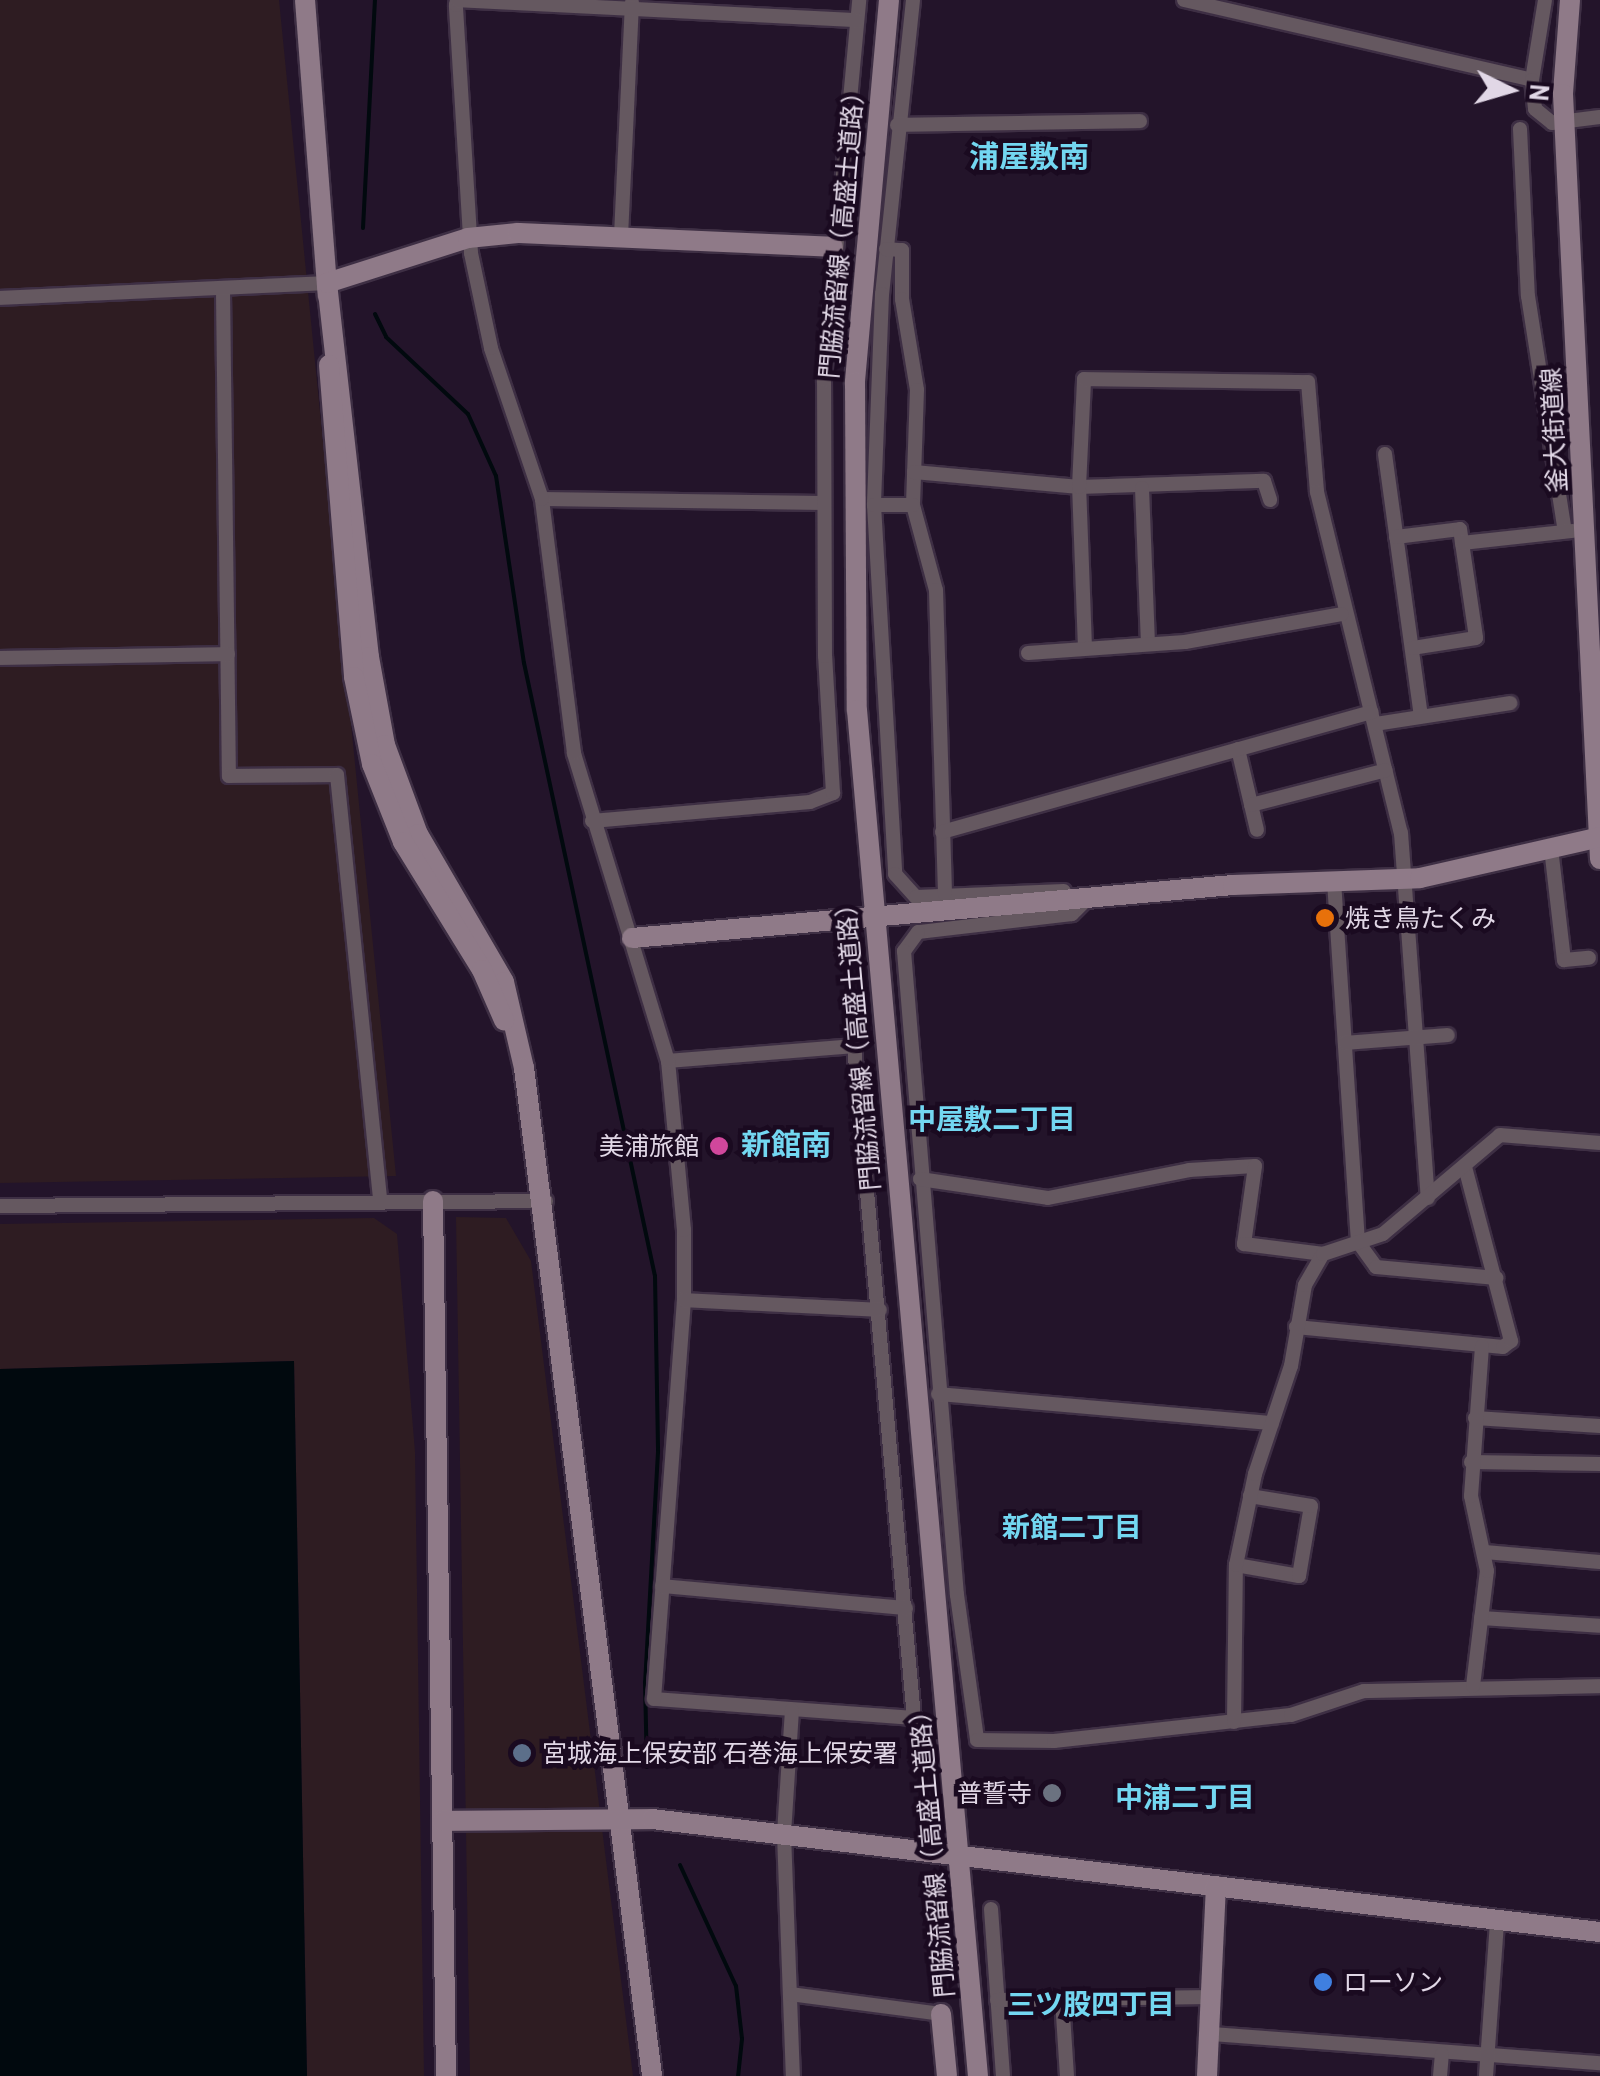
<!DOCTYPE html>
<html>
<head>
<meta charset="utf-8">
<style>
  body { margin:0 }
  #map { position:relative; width:1600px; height:2076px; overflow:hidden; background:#23142a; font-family:"Archivo Narrow","Noto Sans JP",sans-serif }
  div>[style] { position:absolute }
  .industrial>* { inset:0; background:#2e1c22 }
  .water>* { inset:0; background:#01090e }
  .stream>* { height:4px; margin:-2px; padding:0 2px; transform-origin:2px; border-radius:2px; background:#01090e }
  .roads { filter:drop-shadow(2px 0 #3e2f44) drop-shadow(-2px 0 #3e2f44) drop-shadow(0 2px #3e2f44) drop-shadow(0 -2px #3e2f44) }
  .street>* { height:14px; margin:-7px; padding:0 7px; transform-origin:7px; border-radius:7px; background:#655860 }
  .secondary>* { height:20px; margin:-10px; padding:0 10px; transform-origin:10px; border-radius:10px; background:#8f7a88 }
  .dots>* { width:28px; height:28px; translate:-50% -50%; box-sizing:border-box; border:5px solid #1a0a20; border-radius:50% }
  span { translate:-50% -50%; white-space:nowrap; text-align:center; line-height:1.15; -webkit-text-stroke:9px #1a0a20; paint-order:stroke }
  .street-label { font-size:25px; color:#e1d7e6 }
  .poi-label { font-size:25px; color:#e1d7e6 }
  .left { translate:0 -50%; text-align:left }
  .right { translate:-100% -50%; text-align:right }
  .neighbourhood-label { font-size:28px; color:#73d7f1; font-weight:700 }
  .quarter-label { font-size:30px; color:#73d7f1; font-weight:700 }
  .north { position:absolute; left:1460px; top:40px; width:100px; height:100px; -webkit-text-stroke:8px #1a0a20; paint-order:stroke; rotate:95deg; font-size:28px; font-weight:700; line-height:40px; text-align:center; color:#e1d7e6 }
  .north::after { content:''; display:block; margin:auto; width:35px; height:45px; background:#e1d7e6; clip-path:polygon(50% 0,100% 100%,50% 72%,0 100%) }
</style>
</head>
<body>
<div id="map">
  <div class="industrial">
    <div style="clip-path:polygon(0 0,279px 0,396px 1176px,0 1183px)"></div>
    <div style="clip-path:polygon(456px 1217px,506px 1218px,531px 1261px,633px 2076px,470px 2076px)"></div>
    <div style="clip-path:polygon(374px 1218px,397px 1234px,415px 1452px,424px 2076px,307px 2076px,294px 1361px,0 1369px,0 1224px)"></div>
  </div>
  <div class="water">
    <div style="clip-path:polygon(294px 1361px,307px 2076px,0 2076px,0 1369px)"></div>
  </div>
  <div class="stream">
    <div style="left:363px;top:228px;width:228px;rotate:-87deg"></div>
    <div style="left:375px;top:314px;width:25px;rotate:64deg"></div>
    <div style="left:386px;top:337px;width:112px;rotate:43.2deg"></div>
    <div style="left:468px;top:414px;width:68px;rotate:65.7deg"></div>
    <div style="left:496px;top:476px;width:189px;rotate:81.5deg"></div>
    <div style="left:524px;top:663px;width:627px;rotate:77.94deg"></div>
    <div style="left:655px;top:1276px;width:176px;rotate:89deg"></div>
    <div style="left:658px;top:1452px;width:230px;rotate:93.2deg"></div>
    <div style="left:645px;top:1682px;width:85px;rotate:88.7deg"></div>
    <div style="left:680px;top:1865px;width:133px;rotate:65.2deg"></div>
    <div style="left:736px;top:1986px;width:53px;rotate:83.5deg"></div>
    <div style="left:742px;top:2039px;width:37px;rotate:96deg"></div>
  </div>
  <div class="roads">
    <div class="street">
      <div style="left:913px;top:0;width:296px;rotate:96deg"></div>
      <div style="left:882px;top:294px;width:211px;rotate:92.2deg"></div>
      <div style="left:874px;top:505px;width:370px;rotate:86.7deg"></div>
      <div style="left:895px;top:874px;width:31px;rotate:48deg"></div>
      <div style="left:916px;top:897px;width:148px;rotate:-2.3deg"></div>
      <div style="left:1184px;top:0;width:357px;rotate:12.9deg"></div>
      <div style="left:1545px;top:0;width:81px;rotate:99.2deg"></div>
      <div style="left:1532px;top:80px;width:29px;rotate:84deg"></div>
      <div style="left:1535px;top:109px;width:22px;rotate:39deg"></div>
      <div style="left:1552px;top:123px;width:48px;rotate:-7.1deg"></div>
      <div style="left:897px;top:125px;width:243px;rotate:-0.9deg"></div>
      <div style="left:1520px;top:129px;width:167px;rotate:87.3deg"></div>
      <div style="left:1528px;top:296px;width:238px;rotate:81.1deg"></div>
      <div style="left:621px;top:236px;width:234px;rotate:-87.3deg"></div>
      <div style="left:886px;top:249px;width:16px;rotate:4deg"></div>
      <div style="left:902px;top:250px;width:49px;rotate:90deg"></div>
      <div style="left:902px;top:299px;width:92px;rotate:80.6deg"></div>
      <div style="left:917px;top:390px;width:115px;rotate:92deg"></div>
      <div style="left:913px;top:505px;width:88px;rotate:74.9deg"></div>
      <div style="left:936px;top:590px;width:304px;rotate:88.3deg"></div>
      <div style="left:223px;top:292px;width:484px;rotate:89.3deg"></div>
      <div style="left:229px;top:776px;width:108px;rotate:-0.5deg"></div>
      <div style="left:337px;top:775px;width:429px;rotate:84.2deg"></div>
      <div style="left:0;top:298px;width:327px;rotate:-2.6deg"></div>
      <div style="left:1385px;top:454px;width:264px;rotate:82.2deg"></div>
      <div style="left:914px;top:472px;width:166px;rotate:5.2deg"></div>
      <div style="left:1079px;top:487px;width:185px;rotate:-1.9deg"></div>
      <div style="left:1264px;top:481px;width:20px;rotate:72deg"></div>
      <div style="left:1142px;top:488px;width:155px;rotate:87.8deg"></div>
      <div style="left:542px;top:499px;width:281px;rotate:0.8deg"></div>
      <div style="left:874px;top:505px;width:39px"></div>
      <div style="left:1396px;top:537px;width:64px;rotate:-7.1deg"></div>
      <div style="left:1460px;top:529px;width:110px;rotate:81.6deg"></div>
      <div style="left:1476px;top:638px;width:65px;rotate:171.1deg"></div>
      <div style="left:1462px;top:543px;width:112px;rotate:-6.2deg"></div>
      <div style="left:1085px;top:648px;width:161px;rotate:-92.1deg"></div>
      <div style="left:1079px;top:487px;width:108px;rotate:-87.3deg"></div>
      <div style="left:1084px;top:379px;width:224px;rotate:0.8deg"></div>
      <div style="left:1308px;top:382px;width:110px;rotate:85.3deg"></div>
      <div style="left:1317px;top:492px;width:351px;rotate:76.2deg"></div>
      <div style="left:1401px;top:833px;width:366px;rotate:85.8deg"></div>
      <div style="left:1028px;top:653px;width:157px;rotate:-4deg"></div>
      <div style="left:1185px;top:642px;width:159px;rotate:-10.1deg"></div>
      <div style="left:0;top:658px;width:228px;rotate:-1deg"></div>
      <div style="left:1375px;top:724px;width:137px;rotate:-8.8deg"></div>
      <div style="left:1238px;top:749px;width:83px;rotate:76.8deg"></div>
      <div style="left:1251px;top:805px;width:139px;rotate:-14.5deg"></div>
      <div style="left:592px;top:821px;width:219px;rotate:-5deg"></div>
      <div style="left:810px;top:802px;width:25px;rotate:-21deg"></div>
      <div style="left:833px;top:793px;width:137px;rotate:-93.3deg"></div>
      <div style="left:825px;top:656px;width:276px;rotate:-90.2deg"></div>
      <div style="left:824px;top:380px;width:382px;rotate:-84.7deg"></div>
      <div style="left:942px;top:832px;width:446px;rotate:-15.6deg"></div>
      <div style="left:1551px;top:848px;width:113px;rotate:83.4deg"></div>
      <div style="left:1564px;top:960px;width:25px;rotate:-5deg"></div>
      <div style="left:1334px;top:881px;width:362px;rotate:86.2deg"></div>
      <div style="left:1358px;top:1242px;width:31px;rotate:54deg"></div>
      <div style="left:1376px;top:1267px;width:121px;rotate:5.2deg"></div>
      <div style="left:1088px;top:898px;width:23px;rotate:135deg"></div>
      <div style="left:1072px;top:914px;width:155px;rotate:173.3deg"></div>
      <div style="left:918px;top:932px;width:24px;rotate:126deg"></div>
      <div style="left:904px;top:951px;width:646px;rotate:85.3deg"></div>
      <div style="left:957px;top:1595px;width:146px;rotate:82.1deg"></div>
      <div style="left:977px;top:1740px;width:77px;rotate:0.7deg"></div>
      <div style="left:1054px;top:1741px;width:238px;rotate:-6.3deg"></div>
      <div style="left:1291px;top:1715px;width:77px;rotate:-18.2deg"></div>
      <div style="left:1364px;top:1691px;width:236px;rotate:-1.2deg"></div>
      <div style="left:1345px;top:1043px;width:103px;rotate:-4.4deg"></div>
      <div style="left:668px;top:1061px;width:187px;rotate:-4.6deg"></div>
      <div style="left:854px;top:1046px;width:675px;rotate:84.9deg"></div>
      <div style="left:914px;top:1718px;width:261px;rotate:-175.8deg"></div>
      <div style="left:654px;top:1699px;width:400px;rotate:-85.7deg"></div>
      <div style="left:684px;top:1300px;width:70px;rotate:-90deg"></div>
      <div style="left:684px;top:1230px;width:170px;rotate:-95.4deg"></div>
      <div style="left:668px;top:1061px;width:322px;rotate:-107deg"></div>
      <div style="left:574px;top:753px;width:256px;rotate:-97.2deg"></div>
      <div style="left:542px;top:499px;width:159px;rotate:-108.7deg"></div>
      <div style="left:491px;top:348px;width:97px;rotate:-101.9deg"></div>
      <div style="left:471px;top:253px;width:248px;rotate:-93.5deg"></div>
      <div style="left:456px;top:5px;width:5px;rotate:-79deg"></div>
      <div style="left:457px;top:0;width:400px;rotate:2.9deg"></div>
      <div style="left:920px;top:1179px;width:129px;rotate:8.4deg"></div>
      <div style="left:1048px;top:1198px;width:144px;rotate:-11.2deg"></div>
      <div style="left:1189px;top:1170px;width:66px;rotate:-3.5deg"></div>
      <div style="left:1255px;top:1166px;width:79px;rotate:98deg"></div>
      <div style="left:1244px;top:1244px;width:80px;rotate:7.2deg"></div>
      <div style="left:0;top:1206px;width:546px;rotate:-0.52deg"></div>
      <div style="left:684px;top:1300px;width:196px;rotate:2.9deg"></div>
      <div style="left:1296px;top:1327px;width:208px;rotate:5.5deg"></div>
      <div style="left:1503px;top:1347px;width:10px;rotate:-37deg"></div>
      <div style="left:1511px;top:1341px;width:180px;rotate:-104.8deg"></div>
      <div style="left:938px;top:1394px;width:335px;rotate:5deg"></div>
      <div style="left:1475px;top:1418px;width:125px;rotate:3.7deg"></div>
      <div style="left:1471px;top:1462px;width:129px;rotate:0.9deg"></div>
      <div style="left:1485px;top:1552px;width:115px;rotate:5deg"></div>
      <div style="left:1236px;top:1565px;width:64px;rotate:9.9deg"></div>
      <div style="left:1299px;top:1576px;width:71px;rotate:-80.3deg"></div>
      <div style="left:1311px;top:1506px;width:62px;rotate:-170.7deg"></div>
      <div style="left:662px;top:1586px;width:245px;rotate:5.2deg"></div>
      <div style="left:1481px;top:1618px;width:119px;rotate:3.8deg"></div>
      <div style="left:1473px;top:1686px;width:116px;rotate:-83.1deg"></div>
      <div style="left:1487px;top:1571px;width:77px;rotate:-102deg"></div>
      <div style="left:1471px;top:1496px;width:150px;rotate:-85.8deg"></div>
      <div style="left:792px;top:1710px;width:124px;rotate:93.7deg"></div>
      <div style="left:784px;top:1834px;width:242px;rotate:87.9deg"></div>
      <div style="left:1234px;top:1722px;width:157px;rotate:-89.3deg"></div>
      <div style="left:1236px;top:1565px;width:93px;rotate:-78.2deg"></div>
      <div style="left:1255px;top:1474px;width:114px;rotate:-71.6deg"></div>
      <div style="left:1291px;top:1366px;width:82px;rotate:-80.2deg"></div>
      <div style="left:1305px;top:1285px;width:36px;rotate:-60deg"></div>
      <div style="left:1323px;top:1254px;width:63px;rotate:-18.4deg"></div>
      <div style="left:1383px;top:1234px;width:153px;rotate:-40.2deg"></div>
      <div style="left:1500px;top:1135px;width:100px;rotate:4.6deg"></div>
      <div style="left:991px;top:1909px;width:167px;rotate:85.9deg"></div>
      <div style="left:790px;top:1994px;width:152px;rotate:7.5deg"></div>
      <div style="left:1062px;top:1999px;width:77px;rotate:86.3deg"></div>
      <div style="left:997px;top:2000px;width:214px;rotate:-0.8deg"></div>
      <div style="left:1212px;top:2034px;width:389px;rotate:4.3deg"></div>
      <div style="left:1440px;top:2076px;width:22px;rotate:-85deg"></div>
      <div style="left:1486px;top:2076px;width:155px;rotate:-85.9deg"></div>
    </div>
    <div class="secondary">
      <div style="left:305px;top:0;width:297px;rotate:85.6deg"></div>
      <div style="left:889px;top:0;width:384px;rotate:95.1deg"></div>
      <div style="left:855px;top:382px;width:328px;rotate:89.7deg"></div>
      <div style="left:857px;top:710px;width:1371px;rotate:84.94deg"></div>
      <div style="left:1570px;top:0;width:94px;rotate:94.3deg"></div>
      <div style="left:1563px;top:94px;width:766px;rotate:87.23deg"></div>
      <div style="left:327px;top:283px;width:376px;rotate:83.6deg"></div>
      <div style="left:369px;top:657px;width:89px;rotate:79.7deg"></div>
      <div style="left:385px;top:745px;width:95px;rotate:69.7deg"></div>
      <div style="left:418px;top:834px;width:171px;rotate:59.8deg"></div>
      <div style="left:504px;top:982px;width:88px;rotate:76.9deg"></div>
      <div style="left:524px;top:1068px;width:1016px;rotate:82.76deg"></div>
      <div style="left:327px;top:283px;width:148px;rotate:-17.7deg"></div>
      <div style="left:468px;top:238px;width:50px;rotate:-5.7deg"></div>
      <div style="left:518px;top:233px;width:315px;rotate:2.5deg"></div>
      <div style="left:329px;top:365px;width:313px;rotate:85.4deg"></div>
      <div style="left:354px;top:677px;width:89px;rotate:78.3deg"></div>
      <div style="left:372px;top:764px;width:84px;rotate:68.3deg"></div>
      <div style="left:403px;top:842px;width:150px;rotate:58.3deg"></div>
      <div style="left:482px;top:970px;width:55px;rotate:66.3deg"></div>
      <div style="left:632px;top:938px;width:603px;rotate:-5.04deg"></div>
      <div style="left:1233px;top:885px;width:187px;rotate:-2.1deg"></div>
      <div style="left:1420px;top:878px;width:185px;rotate:-12.8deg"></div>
      <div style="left:433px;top:1201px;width:875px;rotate:89.15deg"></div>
      <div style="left:442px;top:1821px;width:210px;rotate:-0.5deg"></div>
      <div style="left:652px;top:1819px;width:955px;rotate:6.8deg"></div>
      <div style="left:941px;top:2014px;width:62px;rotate:84.5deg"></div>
      <div style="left:1207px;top:2076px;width:190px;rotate:-87.3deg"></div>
    </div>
  </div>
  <div class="dots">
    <div style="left:1325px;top:918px;background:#e8710a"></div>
    <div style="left:719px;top:1146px;background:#d1479c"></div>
    <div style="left:522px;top:1753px;background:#5c6f8a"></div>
    <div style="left:1052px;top:1793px;background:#6b7280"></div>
    <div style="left:1323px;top:1982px;background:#3f7fe0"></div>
  </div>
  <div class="street-label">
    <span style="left:842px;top:229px;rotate:-85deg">門脇流留線（高盛土道路）</span>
    <span style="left:1554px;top:430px;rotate:-93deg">釜大街道線</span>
    <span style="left:858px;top:1041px;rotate:-95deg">門脇流留線（高盛土道路）</span>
    <span style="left:932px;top:1848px;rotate:-95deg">門脇流留線（高盛土道路）</span>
  </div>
  <div class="poi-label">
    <span class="left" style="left:1345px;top:918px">焼き鳥たくみ</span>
    <span class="right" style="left:699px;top:1146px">美浦旅館</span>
    <span class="left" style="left:542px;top:1753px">宮城海上保安部 石巻海上保安署</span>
    <span class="right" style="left:1032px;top:1793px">普誓寺</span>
    <span class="left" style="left:1343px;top:1982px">ローソン</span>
  </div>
  <div class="neighbourhood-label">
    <span style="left:992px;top:1119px">中屋敷二丁目</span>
    <span style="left:1072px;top:1527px">新館二丁目</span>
    <span style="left:1185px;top:1797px">中浦二丁目</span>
    <span style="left:1091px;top:2004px">三ツ股四丁目</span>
  </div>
  <div class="quarter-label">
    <span style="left:1029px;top:156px">浦屋敷南</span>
    <span style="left:786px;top:1144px">新館南</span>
  </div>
  <div class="north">N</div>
</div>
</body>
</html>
